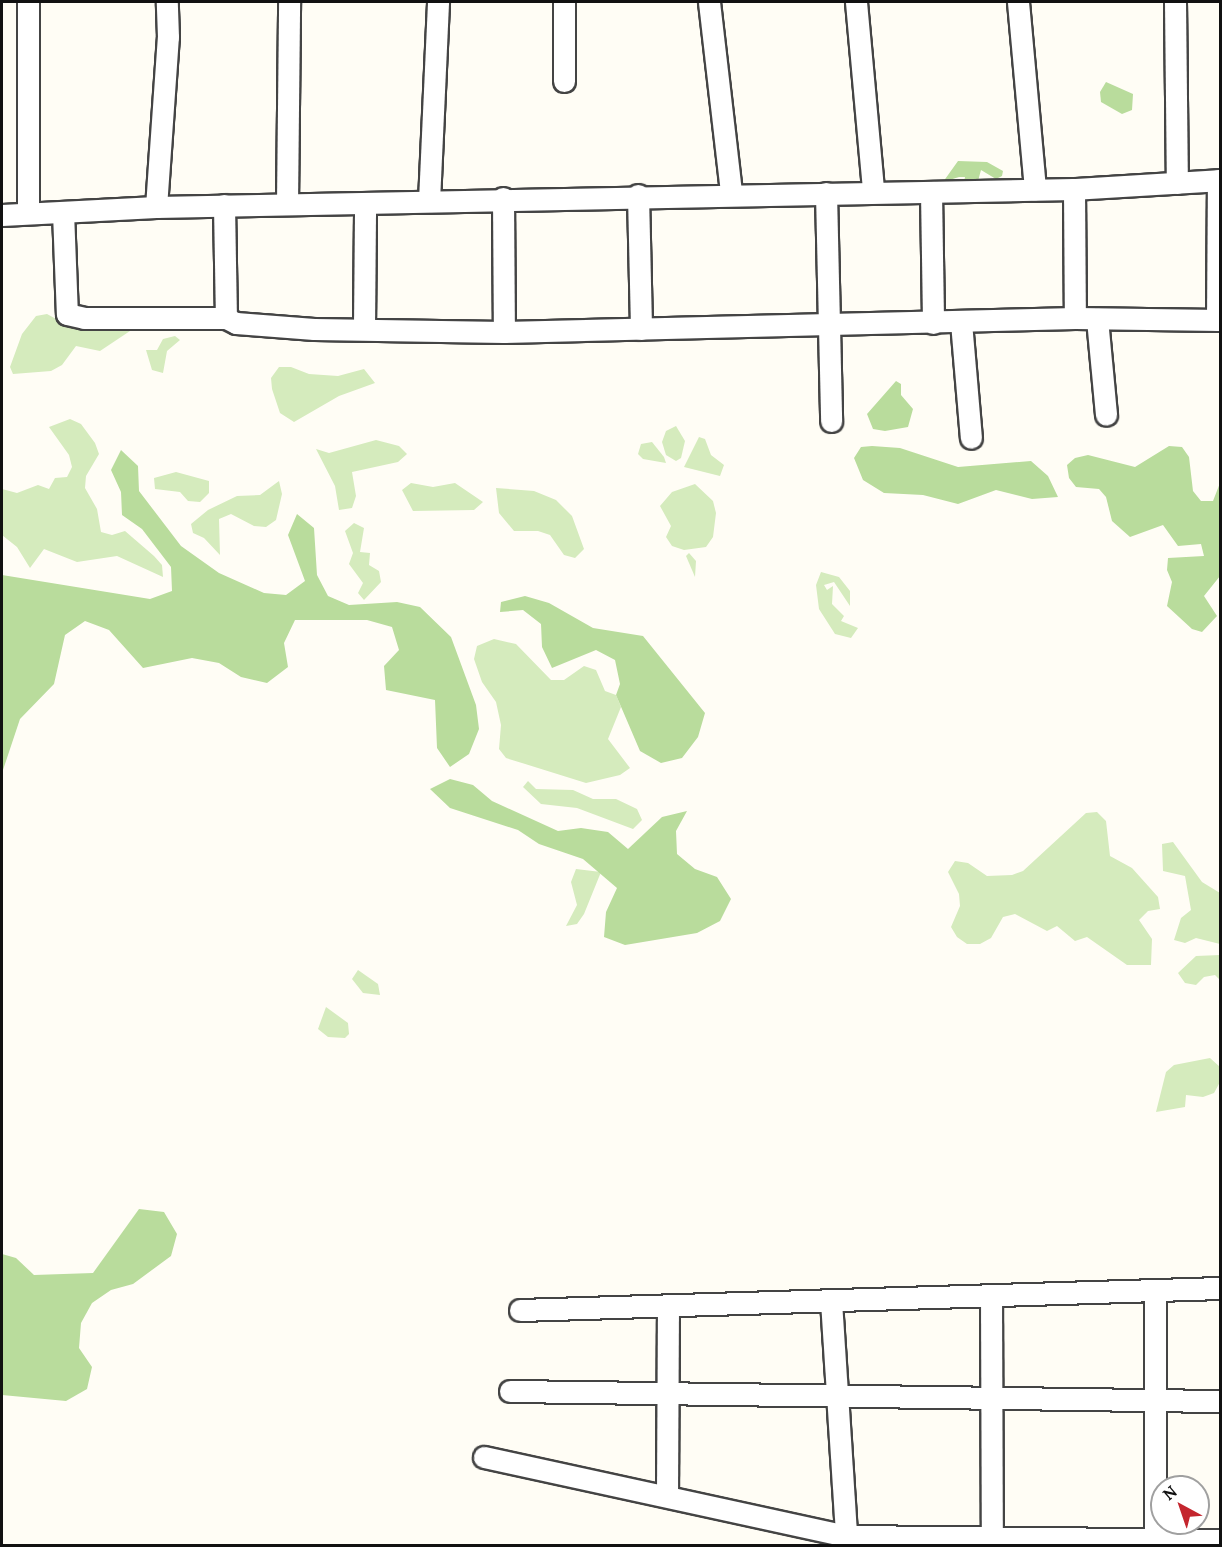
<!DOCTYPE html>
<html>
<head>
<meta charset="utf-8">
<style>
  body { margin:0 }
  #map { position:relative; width:1222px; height:1547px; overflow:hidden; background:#fffdf5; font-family:Lora,serif }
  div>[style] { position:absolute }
  .green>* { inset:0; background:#d5ebbd }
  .forest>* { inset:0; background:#b9dc9c }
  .roads { filter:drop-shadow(2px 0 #444) drop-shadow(-2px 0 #444) drop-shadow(0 2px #444) drop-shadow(0 -2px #444) }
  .minor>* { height:21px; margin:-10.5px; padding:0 10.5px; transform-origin:10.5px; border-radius:10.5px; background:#fff }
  span { translate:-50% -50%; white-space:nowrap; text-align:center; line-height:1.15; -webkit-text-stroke:6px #fff; paint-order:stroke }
  .frame { position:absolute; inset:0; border:3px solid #111; pointer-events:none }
  .north { position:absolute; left:1150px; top:1475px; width:60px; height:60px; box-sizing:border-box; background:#fff; border:2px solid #a0a0a0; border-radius:50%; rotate:320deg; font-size:16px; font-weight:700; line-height:24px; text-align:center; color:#111 }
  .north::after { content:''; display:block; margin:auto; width:21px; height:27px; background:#c4262e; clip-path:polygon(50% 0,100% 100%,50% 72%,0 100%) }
</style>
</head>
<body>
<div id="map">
  <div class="green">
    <div style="clip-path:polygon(47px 314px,58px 320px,119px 326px,130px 331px,100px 351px,76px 346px,62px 365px,51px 371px,13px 374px,10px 367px,22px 334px,36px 316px)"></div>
    <div style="clip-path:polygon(175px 336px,180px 340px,167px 351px,163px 373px,152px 370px,146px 350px,157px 350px,163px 339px)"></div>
    <div style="clip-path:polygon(279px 367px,291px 367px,309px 374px,338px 376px,364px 369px,375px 383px,339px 396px,294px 422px,280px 413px,272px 389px,271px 378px)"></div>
    <div style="clip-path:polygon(70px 419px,81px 424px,95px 443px,99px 454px,86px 476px,85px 488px,97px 509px,101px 532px,112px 535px,125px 531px,154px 556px,162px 565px,163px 577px,117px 556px,77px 562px,44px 549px,30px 568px,17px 547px,2px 535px,2px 489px,17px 493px,38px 485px,49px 489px,55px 478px,67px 477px,72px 467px,69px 455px,49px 427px)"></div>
    <div style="clip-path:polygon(676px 426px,685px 441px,681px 458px,676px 461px,666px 455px,662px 442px,666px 431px)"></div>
    <div style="clip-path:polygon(699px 437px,705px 439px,711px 455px,724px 465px,720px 476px,684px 467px)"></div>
    <div style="clip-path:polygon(376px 440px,399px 446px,407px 454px,398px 462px,352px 472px,356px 496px,352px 508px,339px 510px,335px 486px,316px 449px,329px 453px)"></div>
    <div style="clip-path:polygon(652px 442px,664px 457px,666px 463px,643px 459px,638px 454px,641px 444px)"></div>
    <div style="clip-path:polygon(176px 472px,209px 481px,209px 493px,200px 502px,188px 501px,180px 492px,155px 489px,154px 478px)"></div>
    <div style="clip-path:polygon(279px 481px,282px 494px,276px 520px,266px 527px,254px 526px,231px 514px,219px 519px,220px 555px,204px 538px,193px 533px,191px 524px,208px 510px,237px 496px,260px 495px)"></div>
    <div style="clip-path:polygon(411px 483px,433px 487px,455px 483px,483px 502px,474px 510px,413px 511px,402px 490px)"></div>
    <div style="clip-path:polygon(695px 484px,713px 501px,716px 513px,713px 537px,706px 547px,684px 550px,672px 546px,666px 537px,671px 526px,660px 506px,672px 492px)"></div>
    <div style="clip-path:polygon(496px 488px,534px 491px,556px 500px,572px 516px,584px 549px,575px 558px,564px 555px,550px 535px,538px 531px,514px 531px,499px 513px)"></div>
    <div style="clip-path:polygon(354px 523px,364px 528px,360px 552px,370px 553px,369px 565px,379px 571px,381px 582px,364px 600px,358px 593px,363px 583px,349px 564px,353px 553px,345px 531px)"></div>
    <div style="clip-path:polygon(689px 553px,696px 561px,695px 577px,686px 556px)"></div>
    <div style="clip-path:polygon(821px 572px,839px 577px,850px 591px,850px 606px,834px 582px,824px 585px,827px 590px,833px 586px,832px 604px,844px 616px,841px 621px,858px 628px,851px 638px,835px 634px,819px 609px,816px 585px)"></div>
    <div style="clip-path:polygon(494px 639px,516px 644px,551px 680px,564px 680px,584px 666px,596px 670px,605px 691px,616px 695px,621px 707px,608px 739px,630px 768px,620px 775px,586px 783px,506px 758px,499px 749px,501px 725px,496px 702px,482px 682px,474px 659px,477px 646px)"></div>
    <div style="clip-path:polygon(528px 781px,536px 789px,573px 790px,593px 799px,616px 799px,637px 809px,642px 820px,633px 829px,577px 808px,541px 804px,523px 787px)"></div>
    <div style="clip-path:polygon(1097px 812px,1106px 821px,1110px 856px,1132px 868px,1158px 897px,1160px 909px,1148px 911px,1139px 920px,1152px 939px,1151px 965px,1127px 965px,1087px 937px,1075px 941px,1057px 926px,1047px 931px,1015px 914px,1003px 917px,991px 938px,980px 944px,967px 944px,957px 937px,951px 927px,960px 906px,959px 894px,948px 872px,955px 861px,968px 863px,987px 876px,1012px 875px,1023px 871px,1086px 813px)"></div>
    <div style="clip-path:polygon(1173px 842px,1202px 882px,1220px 893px,1220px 944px,1196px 938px,1185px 943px,1174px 940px,1181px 918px,1191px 910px,1185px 876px,1163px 871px,1162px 844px)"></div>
    <div style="clip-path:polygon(576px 869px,601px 872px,584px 914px,577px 924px,566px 926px,577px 905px,571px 882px)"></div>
    <div style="clip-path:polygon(1220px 955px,1220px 980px,1215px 975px,1204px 977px,1196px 985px,1185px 983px,1178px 973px,1196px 956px)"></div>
    <div style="clip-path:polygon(358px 970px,378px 984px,380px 995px,363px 993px,352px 979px)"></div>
    <div style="clip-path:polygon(326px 1007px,348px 1023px,349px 1034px,345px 1038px,328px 1037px,318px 1029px)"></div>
    <div style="clip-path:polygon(1210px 1058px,1220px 1067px,1220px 1082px,1214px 1093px,1203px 1097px,1186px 1095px,1185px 1107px,1156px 1112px,1166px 1072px,1174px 1065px)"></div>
  </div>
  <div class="forest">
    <div style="clip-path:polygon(1106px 82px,1133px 94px,1132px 110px,1122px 114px,1101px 102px,1100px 92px)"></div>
    <div style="clip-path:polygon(958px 161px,987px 162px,1003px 171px,1002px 176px,996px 179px,981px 170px,978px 181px,964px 182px,965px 177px,959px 177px,943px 182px)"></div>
    <div style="clip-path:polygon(896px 381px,901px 384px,901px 395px,913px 409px,908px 427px,885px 431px,873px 429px,867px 414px)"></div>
    <div style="clip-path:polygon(872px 446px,900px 448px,958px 467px,1031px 461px,1048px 476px,1058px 497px,1032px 499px,996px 490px,958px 504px,923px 495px,884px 493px,863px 480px,854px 458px,861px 447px)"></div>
    <div style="clip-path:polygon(1169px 446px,1182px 447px,1189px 457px,1193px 491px,1201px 501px,1213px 501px,1220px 483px,1220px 576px,1204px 596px,1217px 616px,1202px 632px,1192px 629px,1167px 606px,1172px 582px,1167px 570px,1168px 558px,1204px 556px,1201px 544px,1178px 546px,1163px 525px,1130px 537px,1112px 521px,1106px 497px,1099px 489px,1076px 487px,1069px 478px,1067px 465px,1075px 458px,1088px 455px,1135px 467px)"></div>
    <div style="clip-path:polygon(121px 450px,138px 466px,139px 491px,181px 546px,219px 573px,264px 593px,286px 595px,305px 581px,288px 535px,297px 514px,314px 528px,317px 575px,328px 596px,349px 605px,397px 602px,420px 607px,451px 637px,476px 705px,479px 729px,469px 754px,450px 767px,437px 748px,435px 700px,386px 690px,384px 666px,399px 650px,392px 627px,367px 620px,295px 620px,284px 643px,288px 667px,267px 683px,241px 677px,219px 663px,192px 658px,143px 668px,109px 630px,85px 621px,65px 635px,54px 684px,20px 719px,2px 773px,2px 575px,150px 599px,172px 591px,171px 567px,142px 529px,122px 515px,121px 492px,111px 470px)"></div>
    <div style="clip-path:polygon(525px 596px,549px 603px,593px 628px,643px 636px,705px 713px,698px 737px,682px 758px,661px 763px,640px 751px,616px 695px,620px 684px,615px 660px,596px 650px,552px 668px,542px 647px,541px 624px,523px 610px,500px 612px,501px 602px)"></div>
    <div style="clip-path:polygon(450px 779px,473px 785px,492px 801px,558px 831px,581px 828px,608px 832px,628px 849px,662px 817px,687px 811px,676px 831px,677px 854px,695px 869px,717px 877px,731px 899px,720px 921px,697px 933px,625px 945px,604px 937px,606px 912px,617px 888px,583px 859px,539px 844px,518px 830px,450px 808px,430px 789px)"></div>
    <div style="clip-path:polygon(139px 1209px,164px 1212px,177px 1234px,171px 1256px,133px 1284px,111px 1290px,92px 1303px,81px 1323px,79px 1348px,92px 1367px,87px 1389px,66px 1401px,2px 1395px,2px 1254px,16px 1258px,34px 1275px,93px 1273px)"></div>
  </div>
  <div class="roads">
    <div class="minor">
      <div style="left:28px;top:2px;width:211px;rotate:90deg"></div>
      <div style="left:564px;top:2px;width:79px;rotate:90deg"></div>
      <div style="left:709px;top:2px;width:192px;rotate:83.4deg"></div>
      <div style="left:856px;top:2px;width:189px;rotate:84.8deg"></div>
      <div style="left:1018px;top:2px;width:188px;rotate:84.8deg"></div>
      <div style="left:1175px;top:2px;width:181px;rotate:89.4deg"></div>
      <div style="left:1074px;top:189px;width:129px;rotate:89.6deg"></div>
      <div style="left:931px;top:192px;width:131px;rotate:89.1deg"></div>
      <div style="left:826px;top:193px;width:228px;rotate:88.7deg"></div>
      <div style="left:638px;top:195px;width:134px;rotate:88.7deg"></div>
      <div style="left:503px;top:198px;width:134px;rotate:89.6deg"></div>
      <div style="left:429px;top:201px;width:199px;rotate:-87.4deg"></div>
      <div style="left:287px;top:204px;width:202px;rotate:-89.4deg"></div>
      <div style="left:224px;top:205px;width:113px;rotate:89deg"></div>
      <div style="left:156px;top:207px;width:170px;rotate:-86deg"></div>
      <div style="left:168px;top:37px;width:35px;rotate:-92deg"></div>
      <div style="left:63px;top:212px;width:102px;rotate:87.8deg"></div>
      <div style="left:67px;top:314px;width:17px;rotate:13deg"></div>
      <div style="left:84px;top:318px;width:142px"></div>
      <div style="left:226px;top:318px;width:11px;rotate:27deg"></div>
      <div style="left:236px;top:323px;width:78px;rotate:4.4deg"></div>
      <div style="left:314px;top:329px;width:190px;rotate:0.9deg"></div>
      <div style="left:504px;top:332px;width:571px;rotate:-1.4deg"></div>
      <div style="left:1075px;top:318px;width:145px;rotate:0.8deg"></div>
      <div style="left:2px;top:215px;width:154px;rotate:-3deg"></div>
      <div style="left:156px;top:207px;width:918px;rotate:-1.12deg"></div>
      <div style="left:1074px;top:189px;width:146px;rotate:-3.5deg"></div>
      <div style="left:1097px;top:319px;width:96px;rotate:84.6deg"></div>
      <div style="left:1217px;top:320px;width:140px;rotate:-89.6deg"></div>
      <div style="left:961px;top:322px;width:116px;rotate:85.1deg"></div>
      <div style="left:364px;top:328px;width:123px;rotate:-89.5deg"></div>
      <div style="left:1155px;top:1290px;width:250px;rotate:90deg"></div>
      <div style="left:991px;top:1295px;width:243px;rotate:89.8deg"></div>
      <div style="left:831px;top:1301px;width:235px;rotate:86.3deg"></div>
      <div style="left:520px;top:1310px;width:700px;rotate:-1.8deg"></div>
      <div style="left:510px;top:1391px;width:710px;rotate:0.81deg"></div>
      <div style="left:484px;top:1457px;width:371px;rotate:12.3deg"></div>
      <div style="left:846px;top:1536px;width:374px;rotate:0.6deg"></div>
      <div style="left:667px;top:1495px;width:187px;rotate:-89.7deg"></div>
    </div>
  </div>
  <div class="frame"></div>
  <div class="north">N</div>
</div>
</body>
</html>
